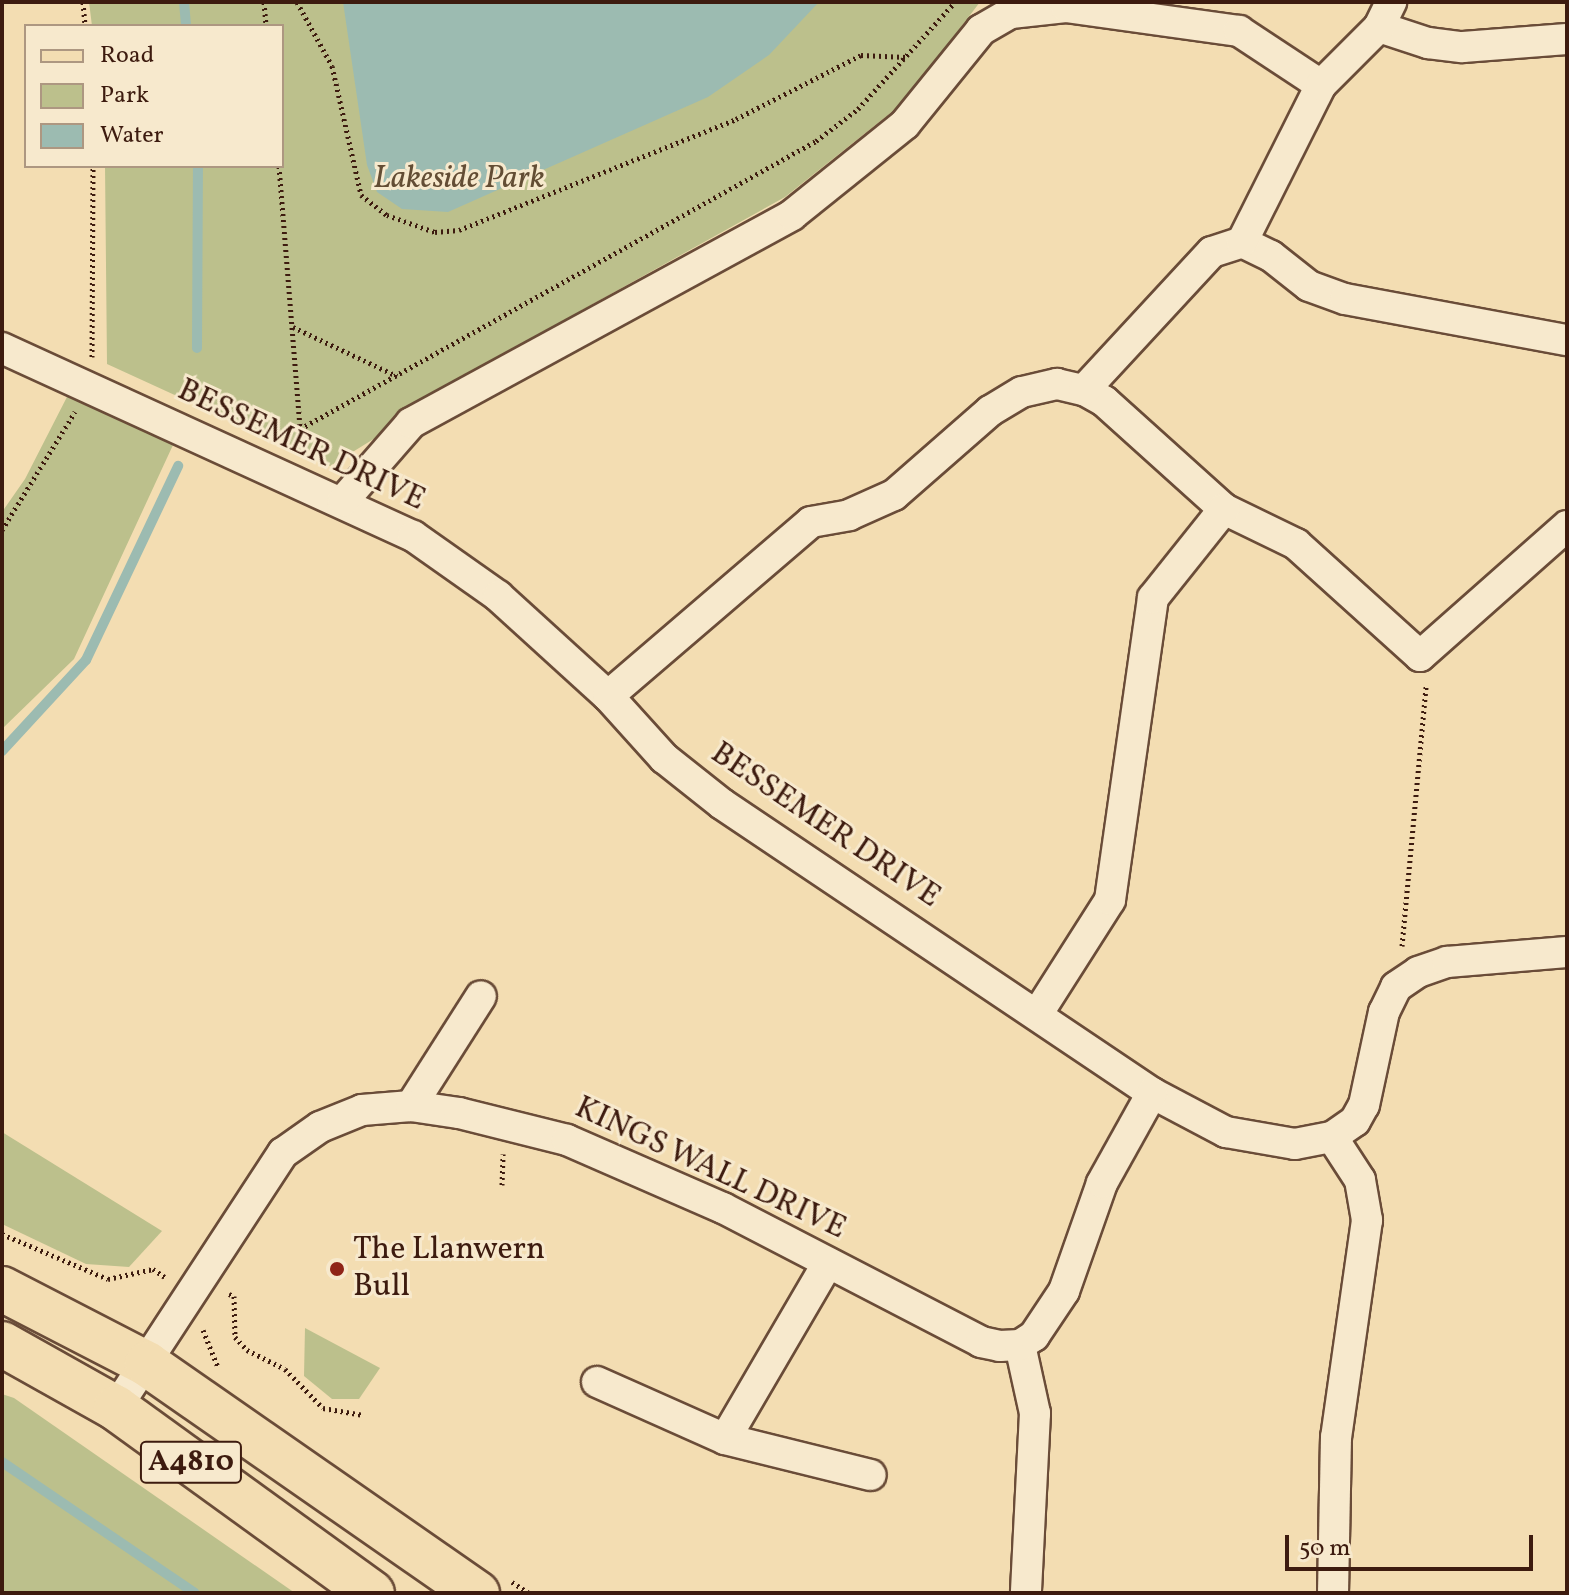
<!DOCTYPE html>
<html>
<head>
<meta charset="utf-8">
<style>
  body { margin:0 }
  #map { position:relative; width:1569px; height:1595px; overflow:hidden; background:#f3ddb2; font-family:Vollkorn,serif }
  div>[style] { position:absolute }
  .green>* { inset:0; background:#bcc08c }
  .water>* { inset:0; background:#9cbbb1 }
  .stream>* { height:10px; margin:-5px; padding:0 5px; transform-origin:5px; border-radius:5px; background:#9cbbb1 }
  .path>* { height:5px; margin-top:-2.5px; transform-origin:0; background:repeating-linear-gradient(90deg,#3d1b0f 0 2px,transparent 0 6px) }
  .roads { filter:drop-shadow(2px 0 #6a4c38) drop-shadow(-2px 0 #6a4c38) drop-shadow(0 2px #6a4c38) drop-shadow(0 -2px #6a4c38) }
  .street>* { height:30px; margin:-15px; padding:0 15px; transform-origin:15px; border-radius:15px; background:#f7e9cd }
  .primary>* { height:44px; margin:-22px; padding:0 22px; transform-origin:22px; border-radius:22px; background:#f3ddb2 }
  .dots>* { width:22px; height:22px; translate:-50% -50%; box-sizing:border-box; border:4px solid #f7e9cd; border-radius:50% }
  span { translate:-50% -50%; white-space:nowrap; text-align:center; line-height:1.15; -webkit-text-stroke:6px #f7e9cd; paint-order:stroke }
  .shield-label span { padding:2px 6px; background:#f7e9cd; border:2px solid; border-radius:6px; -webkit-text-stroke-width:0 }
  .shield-label { font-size:30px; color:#3d1b0f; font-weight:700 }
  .park-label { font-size:32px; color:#634d34; font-style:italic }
  .street-label { font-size:32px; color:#3d1b0f }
  .poi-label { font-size:32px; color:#3d1b0f }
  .left { translate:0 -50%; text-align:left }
  .frame { position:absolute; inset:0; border:4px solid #3d1b0f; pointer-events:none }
  .legend { position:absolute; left:24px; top:24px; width:260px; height:144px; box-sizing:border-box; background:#f7e9cd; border:2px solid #ad9781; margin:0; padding:10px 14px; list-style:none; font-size:24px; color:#3d1b0f }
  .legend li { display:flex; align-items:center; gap:16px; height:40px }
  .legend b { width:40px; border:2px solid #ad9781 }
  .scale { position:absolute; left:1285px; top:1535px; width:248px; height:36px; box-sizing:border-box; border:4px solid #3d1b0f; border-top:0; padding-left:10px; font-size:24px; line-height:28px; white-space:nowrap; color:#3d1b0f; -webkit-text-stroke:6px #f7e9cd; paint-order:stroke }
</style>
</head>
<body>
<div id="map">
  <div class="green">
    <div style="clip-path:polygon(89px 2px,980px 2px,903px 103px,785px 197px,582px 310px,330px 466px,107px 364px,105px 166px,282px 166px,282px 26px,92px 26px)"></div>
    <div style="clip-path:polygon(69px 393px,173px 445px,74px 659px,2px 729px,2px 512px,25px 479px)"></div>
    <div style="clip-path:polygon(2px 1132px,162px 1231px,129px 1267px,86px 1264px,2px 1224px)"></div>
    <div style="clip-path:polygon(305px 1328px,380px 1368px,359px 1399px,332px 1399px,304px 1376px)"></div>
    <div style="clip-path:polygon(2px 1394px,14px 1398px,295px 1593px,2px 1593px)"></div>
  </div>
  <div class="water">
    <div style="clip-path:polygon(343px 2px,819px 2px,769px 55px,708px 97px,448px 212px,402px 209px,377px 192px,367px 165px)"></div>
  </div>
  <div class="stream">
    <div style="left:184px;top:2px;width:24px;rotate:85deg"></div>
    <div style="left:197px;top:348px;width:182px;rotate:-89.7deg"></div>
    <div style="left:2px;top:751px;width:124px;rotate:-47.3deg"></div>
    <div style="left:86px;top:660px;width:215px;rotate:-64.6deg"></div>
    <div style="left:2px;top:1462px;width:233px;rotate:34.2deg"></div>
  </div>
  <div class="path">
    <div style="left:83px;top:2px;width:24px;rotate:85deg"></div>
    <div style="left:264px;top:2px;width:24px;rotate:85deg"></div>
    <div style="left:297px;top:2px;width:73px;rotate:61.3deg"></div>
    <div style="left:332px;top:66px;width:132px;rotate:77.3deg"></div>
    <div style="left:361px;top:195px;width:33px;rotate:38deg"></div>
    <div style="left:387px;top:215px;width:51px;rotate:19.5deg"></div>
    <div style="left:435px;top:232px;width:24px;rotate:-5deg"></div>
    <div style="left:459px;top:230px;width:298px;rotate:-21.8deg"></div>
    <div style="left:736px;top:119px;width:140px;rotate:-27.1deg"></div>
    <div style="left:861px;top:55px;width:45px;rotate:2.5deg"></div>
    <div style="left:279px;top:166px;width:264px;rotate:85.4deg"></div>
    <div style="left:300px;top:429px;width:591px;rotate:-29.17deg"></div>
    <div style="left:816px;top:141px;width:53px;rotate:-37.3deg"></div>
    <div style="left:858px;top:109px;width:144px;rotate:-47.8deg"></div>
    <div style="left:293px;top:327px;width:115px;rotate:25.2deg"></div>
    <div style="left:92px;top:357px;width:191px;rotate:-89.7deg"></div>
    <div style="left:2px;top:530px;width:139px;rotate:-58.3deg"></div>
    <div style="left:1402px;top:946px;width:261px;rotate:-84.7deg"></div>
    <div style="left:502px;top:1185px;width:31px;rotate:-88deg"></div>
    <div style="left:2px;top:1234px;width:115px;rotate:23deg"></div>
    <div style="left:108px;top:1279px;width:46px;rotate:-12.5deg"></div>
    <div style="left:153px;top:1269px;width:14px;rotate:34deg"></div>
    <div style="left:229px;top:1294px;width:5px;rotate:22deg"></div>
    <div style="left:234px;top:1296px;width:41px;rotate:88.6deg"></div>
    <div style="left:235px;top:1337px;width:18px;rotate:47deg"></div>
    <div style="left:247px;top:1350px;width:42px;rotate:26.6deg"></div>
    <div style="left:285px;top:1369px;width:54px;rotate:45.7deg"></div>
    <div style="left:323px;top:1408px;width:41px;rotate:9.9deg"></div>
    <div style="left:203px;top:1330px;width:40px;rotate:68deg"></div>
    <div style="left:512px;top:1582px;width:20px;rotate:33deg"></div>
  </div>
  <div class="roads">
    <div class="street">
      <div style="left:1379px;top:27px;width:52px;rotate:18.1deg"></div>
      <div style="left:1428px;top:43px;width:35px;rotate:7deg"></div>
      <div style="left:1463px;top:47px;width:104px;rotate:-4.4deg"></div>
      <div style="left:1242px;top:242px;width:32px;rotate:26deg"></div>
      <div style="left:1271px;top:256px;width:48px;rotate:38.3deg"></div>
      <div style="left:1309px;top:286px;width:38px;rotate:20deg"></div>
      <div style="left:1345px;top:299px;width:226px;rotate:10.5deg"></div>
      <div style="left:2px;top:348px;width:452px;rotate:24.6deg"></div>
      <div style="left:413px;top:536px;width:104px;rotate:35.2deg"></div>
      <div style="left:498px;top:596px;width:149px;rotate:42.3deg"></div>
      <div style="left:608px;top:696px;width:84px;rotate:47.9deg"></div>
      <div style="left:664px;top:758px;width:74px;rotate:38.4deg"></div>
      <div style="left:722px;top:804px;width:518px;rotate:33.9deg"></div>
      <div style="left:1152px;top:1093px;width:84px;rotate:27.8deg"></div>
      <div style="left:1226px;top:1132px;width:70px;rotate:9.9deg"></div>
      <div style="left:1295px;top:1144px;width:38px;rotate:-11deg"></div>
      <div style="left:1332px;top:1137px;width:28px;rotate:-35deg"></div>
      <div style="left:1355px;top:1121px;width:18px;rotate:-61deg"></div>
      <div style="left:1364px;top:1105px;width:95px;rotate:-77.9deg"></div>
      <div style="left:1384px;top:1012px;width:28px;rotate:-64deg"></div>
      <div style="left:1396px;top:987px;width:27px;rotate:-34deg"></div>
      <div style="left:1418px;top:972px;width:31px;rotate:-19deg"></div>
      <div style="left:1447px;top:962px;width:120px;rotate:-4.8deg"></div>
      <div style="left:1084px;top:390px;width:23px;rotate:29deg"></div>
      <div style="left:1104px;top:401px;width:161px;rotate:42deg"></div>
      <div style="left:1224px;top:509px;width:80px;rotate:25.9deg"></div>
      <div style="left:1296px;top:544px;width:167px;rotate:42.1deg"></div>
      <div style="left:1420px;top:656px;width:196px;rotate:-41.5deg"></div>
      <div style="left:343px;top:501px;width:103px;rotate:-48.9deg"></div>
      <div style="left:411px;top:423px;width:434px;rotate:-28.6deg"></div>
      <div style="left:792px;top:215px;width:145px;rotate:-38.8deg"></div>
      <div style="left:905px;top:124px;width:121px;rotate:-51deg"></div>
      <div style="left:981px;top:30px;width:34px;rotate:-30deg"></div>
      <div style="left:1011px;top:13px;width:55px;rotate:-6.2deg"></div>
      <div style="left:1066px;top:7px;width:175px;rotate:7.9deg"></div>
      <div style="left:1239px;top:31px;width:98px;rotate:33.4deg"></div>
      <div style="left:608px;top:696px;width:267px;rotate:-40.6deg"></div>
      <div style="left:811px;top:522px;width:39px;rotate:-10deg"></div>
      <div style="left:849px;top:515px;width:49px;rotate:-24deg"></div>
      <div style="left:894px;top:495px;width:128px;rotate:-41.2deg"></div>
      <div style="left:990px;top:411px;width:37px;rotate:-31deg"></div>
      <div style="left:1022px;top:392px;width:36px;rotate:-13deg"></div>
      <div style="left:1057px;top:384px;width:28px;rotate:13deg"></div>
      <div style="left:1084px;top:390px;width:188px;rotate:-47.2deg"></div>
      <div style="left:1212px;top:252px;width:32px;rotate:-18deg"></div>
      <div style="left:1242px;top:242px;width:176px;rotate:-63.3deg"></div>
      <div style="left:1321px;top:85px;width:82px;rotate:-45deg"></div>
      <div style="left:1379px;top:27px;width:28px;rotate:-64deg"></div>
      <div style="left:1038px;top:1013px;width:134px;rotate:-57.5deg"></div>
      <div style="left:1110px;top:900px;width:305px;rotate:-81.9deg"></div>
      <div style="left:1153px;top:598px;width:114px;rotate:-51.4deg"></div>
      <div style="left:411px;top:1106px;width:130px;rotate:-57.5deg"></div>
      <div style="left:1332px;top:1137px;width:51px;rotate:56.9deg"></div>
      <div style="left:1360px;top:1180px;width:41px;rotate:80.1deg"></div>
      <div style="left:1367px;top:1220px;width:219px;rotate:98.1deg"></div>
      <div style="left:1336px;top:1437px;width:156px;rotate:91.1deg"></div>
      <div style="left:1020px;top:1345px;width:70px;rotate:77.6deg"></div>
      <div style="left:1035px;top:1413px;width:180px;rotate:92.9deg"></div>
      <div style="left:597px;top:1382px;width:140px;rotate:24deg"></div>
      <div style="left:725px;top:1439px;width:150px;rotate:13.9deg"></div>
      <div style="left:116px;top:1408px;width:305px;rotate:-56.8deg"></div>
      <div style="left:283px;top:1153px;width:45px;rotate:-35.1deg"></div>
      <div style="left:320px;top:1127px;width:45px;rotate:-22deg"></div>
      <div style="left:362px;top:1110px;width:49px;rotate:-4.7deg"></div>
      <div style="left:411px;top:1106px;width:49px;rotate:8.3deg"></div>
      <div style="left:459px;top:1113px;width:111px;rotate:14deg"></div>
      <div style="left:567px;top:1140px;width:170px;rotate:23.6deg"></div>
      <div style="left:723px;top:1208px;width:291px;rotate:27.4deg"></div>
      <div style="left:981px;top:1342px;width:19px;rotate:12deg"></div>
      <div style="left:1000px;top:1346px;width:20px;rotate:-3deg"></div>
      <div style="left:1020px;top:1345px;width:17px;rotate:-33deg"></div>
      <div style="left:1034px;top:1336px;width:54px;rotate:-56.3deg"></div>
      <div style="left:1064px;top:1291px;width:114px;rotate:-70.6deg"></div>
      <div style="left:1102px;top:1183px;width:103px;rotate:-60.9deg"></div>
      <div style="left:725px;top:1439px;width:204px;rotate:-59.7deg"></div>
    </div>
    <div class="primary">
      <div style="left:2px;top:1289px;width:163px;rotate:27.3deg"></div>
      <div style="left:147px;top:1364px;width:402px;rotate:34.8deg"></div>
      <div style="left:2px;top:1344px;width:131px;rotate:29.3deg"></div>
      <div style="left:116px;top:1408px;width:316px;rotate:35.9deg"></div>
    </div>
  </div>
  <div class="dots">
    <div style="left:337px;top:1269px;background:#8f2418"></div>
  </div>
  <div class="shield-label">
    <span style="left:191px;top:1462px">A4810</span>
  </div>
  <div class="park-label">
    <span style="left:459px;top:179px">Lakeside Park</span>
  </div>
  <div class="street-label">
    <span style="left:301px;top:446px;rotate:25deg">BESSEMER DRIVE</span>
    <span style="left:825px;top:826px;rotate:34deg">BESSEMER DRIVE</span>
    <span style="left:710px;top:1169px;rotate:25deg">KINGS WALL DRIVE</span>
  </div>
  <div class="poi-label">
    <span class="left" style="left:353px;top:1269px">The Llanwern<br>Bull</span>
  </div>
  <div class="frame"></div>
  <ul class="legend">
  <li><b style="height:10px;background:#f3ddb2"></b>Road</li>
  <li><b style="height:22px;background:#bcc08c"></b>Park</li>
  <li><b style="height:22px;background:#9cbbb1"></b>Water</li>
  </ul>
  <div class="scale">50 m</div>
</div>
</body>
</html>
